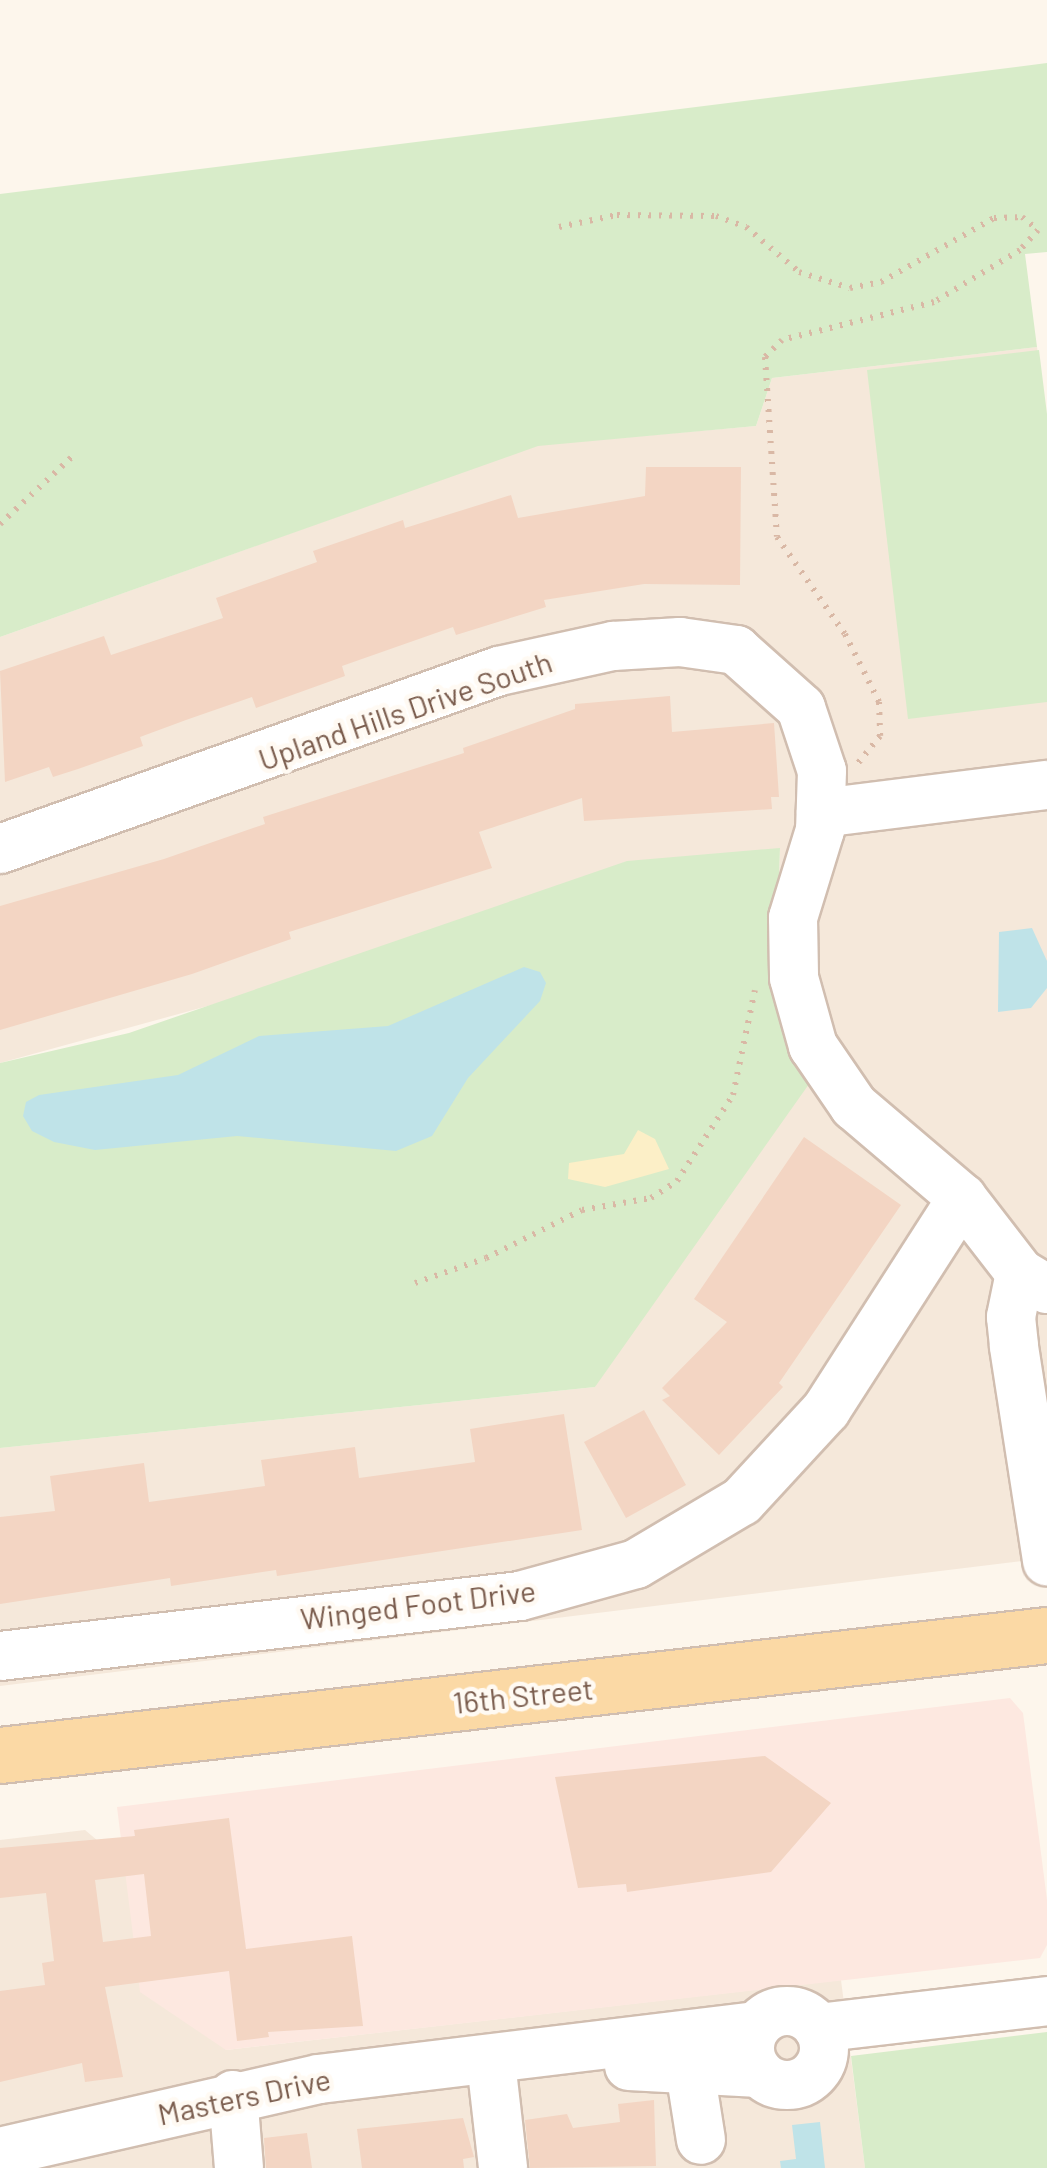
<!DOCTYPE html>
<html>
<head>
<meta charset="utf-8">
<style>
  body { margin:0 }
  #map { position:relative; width:1047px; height:2168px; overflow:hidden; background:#fdf6ec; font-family:Barlow,sans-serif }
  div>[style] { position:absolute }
  .residential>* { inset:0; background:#f5e8da }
  .commercial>* { inset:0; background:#fde8e0 }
  .green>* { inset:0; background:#d8ecc9 }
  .sand>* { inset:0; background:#fcefc7 }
  .water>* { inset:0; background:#bfe3e8 }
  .building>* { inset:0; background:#f3d5c3 }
  .path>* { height:6px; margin-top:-3px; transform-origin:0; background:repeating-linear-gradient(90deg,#d9b8a5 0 2.5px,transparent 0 10.5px) }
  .roads { filter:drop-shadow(2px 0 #d1beb0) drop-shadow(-2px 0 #d1beb0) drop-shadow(0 2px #d1beb0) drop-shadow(0 -2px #d1beb0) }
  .minor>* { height:48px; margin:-24px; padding:0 24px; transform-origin:24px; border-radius:24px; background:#fff }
  .minor>.ring { margin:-24px; padding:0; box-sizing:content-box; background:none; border:48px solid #fff; border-radius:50% }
  .major>* { height:55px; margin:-27.5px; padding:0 27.5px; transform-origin:27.5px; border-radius:27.5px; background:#fbd9a5 }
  span { translate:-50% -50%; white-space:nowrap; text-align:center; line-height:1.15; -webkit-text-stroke:9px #fffaf3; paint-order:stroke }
  .street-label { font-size:30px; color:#7a5c4d }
</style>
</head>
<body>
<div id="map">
  <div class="residential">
    <div style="clip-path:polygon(1037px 347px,1047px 425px,1047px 1558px,0 1686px,0 1448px,595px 1387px,776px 961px,780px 849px,0 1063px,0 637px,538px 445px,756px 426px,772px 378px)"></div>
    <div style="clip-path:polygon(85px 1830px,104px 1846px,121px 1843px,226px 2050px,841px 1980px,865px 2168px,0 2168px,0 1840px)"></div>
  </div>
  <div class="commercial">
    <div style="clip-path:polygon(1010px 1698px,1023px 1713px,1047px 1900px,1047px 1945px,1040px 1958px,226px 2050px,140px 1992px,117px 1807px)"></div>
  </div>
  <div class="green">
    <div style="clip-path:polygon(1047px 63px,1047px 252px,1025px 254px,1037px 347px,772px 378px,756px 426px,538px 446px,0 637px,0 194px)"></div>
    <div style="clip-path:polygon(1039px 350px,1047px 414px,1047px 702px,908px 719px,867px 370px)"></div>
    <div style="clip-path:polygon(780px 848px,776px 961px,814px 1077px,595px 1387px,0 1448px,0 1063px,129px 1033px,627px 861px)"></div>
    <div style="clip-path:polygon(1047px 2032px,1047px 2168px,865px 2168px,851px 2056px)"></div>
  </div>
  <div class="sand">
    <div style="clip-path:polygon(638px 1130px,655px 1139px,669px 1169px,605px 1187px,568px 1179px,569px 1163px,624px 1154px)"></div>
  </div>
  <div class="water">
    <div style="clip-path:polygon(1032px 928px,1047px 961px,1047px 988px,1031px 1008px,998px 1012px,999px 932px)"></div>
    <div style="clip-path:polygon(524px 967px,540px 972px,546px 983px,540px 1001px,468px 1078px,432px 1136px,396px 1151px,237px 1136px,95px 1150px,54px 1142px,32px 1131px,23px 1116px,26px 1102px,39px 1095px,178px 1075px,259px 1036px,388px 1026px)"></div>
    <div style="clip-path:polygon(820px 2122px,825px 2168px,781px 2168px,780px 2161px,796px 2159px,792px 2125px)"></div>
  </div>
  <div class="building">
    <div style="clip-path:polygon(646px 467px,741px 467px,740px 585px,644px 584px,544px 600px,546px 607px,456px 635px,453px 627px,342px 666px,345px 676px,256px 708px,252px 697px,186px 720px,140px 737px,143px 746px,78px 769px,53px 777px,49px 767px,5px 782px,0 671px,104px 636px,111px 655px,223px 618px,216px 598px,317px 562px,313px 551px,403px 520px,405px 528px,511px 495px,518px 518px,645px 496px)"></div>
    <div style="clip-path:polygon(670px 696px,672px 732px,774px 723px,779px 797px,771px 797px,772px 809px,584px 821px,582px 798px,479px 832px,492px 868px,289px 932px,291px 939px,192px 974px,0 1030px,0 906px,164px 859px,265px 824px,263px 817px,464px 753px,463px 748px,575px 709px,575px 704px)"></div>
    <div style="clip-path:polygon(804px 1137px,901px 1205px,779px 1383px,783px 1387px,719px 1455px,662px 1400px,670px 1396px,662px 1388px,727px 1322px,694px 1299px)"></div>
    <div style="clip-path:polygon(644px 1410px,686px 1485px,626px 1518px,584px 1442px)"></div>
    <div style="clip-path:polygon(564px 1414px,582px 1530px,277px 1576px,276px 1570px,171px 1586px,170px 1578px,0 1604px,0 1517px,55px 1511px,50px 1476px,144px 1463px,149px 1502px,265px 1486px,261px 1460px,355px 1447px,359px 1478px,475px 1462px,470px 1429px)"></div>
    <div style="clip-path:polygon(765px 1756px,831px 1803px,771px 1872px,627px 1892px,626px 1884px,578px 1888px,555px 1777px)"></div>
    <div style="clip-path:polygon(evenodd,229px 1818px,246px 1949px,352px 1936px,363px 2026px,268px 2032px,269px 2037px,237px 2041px,229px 1971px,105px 1987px,123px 2077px,85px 2082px,82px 2063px,0 2082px,0 1991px,45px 1985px,42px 1963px,54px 1961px,46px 1893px,0 1898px,0 1848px,135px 1836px,134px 1830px,229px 1818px,144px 1874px,151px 1936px,103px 1942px,95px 1880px,144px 1874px)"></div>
    <div style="clip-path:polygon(654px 2100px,656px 2166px,530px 2168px,525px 2120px,567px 2114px,573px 2128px,620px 2122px,618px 2104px)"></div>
    <div style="clip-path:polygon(463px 2118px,474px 2157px,463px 2159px,464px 2168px,362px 2168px,357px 2129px)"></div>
    <div style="clip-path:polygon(307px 2133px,312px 2168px,266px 2168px,264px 2138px)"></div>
  </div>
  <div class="path">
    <div style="left:559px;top:227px;width:59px;rotate:-11.7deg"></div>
    <div style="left:617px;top:215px;width:99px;rotate:0.6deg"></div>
    <div style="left:716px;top:216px;width:32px;rotate:20deg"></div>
    <div style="left:746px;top:227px;width:70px;rotate:40.3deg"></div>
    <div style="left:799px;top:272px;width:53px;rotate:17.4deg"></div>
    <div style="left:850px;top:288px;width:32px;rotate:-11deg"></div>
    <div style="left:881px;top:282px;width:130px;rotate:-29.5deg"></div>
    <div style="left:994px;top:218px;width:28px;rotate:-2deg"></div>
    <div style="left:1022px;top:217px;width:21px;rotate:39deg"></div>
    <div style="left:1038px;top:230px;width:27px;rotate:132deg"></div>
    <div style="left:1020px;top:250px;width:100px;rotate:148.8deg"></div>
    <div style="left:934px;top:302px;width:157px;rotate:166deg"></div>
    <div style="left:782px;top:340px;width:24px;rotate:135deg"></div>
    <div style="left:765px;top:357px;width:180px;rotate:86.2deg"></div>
    <div style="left:777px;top:537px;width:118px;rotate:55deg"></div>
    <div style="left:845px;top:634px;width:76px;rotate:63.4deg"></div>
    <div style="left:879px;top:702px;width:34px;rotate:88deg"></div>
    <div style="left:880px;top:736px;width:35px;rotate:129deg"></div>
    <div style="left:0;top:524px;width:100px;rotate:-43deg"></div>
    <div style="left:415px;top:1283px;width:75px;rotate:-19.4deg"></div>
    <div style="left:486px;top:1258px;width:107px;rotate:-26.6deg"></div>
    <div style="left:582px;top:1210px;width:70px;rotate:-9.9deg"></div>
    <div style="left:651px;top:1198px;width:31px;rotate:-33deg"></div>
    <div style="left:677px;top:1181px;width:103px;rotate:-56.9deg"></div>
    <div style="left:733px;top:1095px;width:107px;rotate:-78.2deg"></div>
  </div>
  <div class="roads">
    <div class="minor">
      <div style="left:821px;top:813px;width:228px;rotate:-7.1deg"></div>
      <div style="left:0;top:849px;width:530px;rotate:-19.63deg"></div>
      <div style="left:499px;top:671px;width:117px;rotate:-12.4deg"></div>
      <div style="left:613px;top:646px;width:67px;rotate:-3.4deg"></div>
      <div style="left:680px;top:642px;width:57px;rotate:8.1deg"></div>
      <div style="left:736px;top:650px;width:87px;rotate:41.7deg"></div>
      <div style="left:801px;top:708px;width:66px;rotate:71.6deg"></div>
      <div style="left:822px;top:771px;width:59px;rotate:91.9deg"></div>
      <div style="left:820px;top:830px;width:92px;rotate:107.1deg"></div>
      <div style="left:793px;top:918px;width:60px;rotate:89deg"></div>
      <div style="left:794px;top:978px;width:71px;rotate:74.4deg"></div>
      <div style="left:813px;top:1046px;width:73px;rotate:55.7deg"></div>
      <div style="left:854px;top:1106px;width:142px;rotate:40.4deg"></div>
      <div style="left:962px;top:1198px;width:95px;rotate:52.3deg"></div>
      <div style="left:1020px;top:1273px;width:31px;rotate:31deg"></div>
      <div style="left:1020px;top:1273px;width:45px;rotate:101.6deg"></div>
      <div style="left:1011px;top:1317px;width:30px;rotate:84deg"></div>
      <div style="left:1014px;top:1347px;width:217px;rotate:81.2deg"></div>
      <div style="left:0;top:1656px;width:523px;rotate:-6.58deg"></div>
      <div style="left:520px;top:1596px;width:120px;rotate:-15.4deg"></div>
      <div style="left:636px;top:1564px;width:123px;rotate:-30.7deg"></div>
      <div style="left:742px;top:1501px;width:124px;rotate:-47.3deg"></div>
      <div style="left:826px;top:1410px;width:252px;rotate:-57.3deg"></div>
      <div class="ring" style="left:750px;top:2011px;width:26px;height:26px"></div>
      <div style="left:818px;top:2028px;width:231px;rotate:-6.7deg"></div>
      <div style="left:685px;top:2039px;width:102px;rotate:81deg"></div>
      <div style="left:491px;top:2062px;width:107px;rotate:83.5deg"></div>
      <div style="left:629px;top:2066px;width:130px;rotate:3.1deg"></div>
      <div style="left:233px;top:2095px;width:73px;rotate:85.3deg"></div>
      <div style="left:0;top:2152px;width:327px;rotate:-12.9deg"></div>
      <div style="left:319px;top:2079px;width:441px;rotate:-6.9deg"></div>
    </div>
    <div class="major">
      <div style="left:0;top:1755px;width:1054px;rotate:-6.54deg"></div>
    </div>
  </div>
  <div class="street-label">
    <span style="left:405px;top:710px;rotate:-19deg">Upland Hills Drive South</span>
    <span style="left:418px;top:1604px;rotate:-7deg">Winged Foot Drive</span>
    <span style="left:523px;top:1695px;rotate:-6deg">16th Street</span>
    <span style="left:244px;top:2096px;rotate:-12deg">Masters Drive</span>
  </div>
</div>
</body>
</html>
